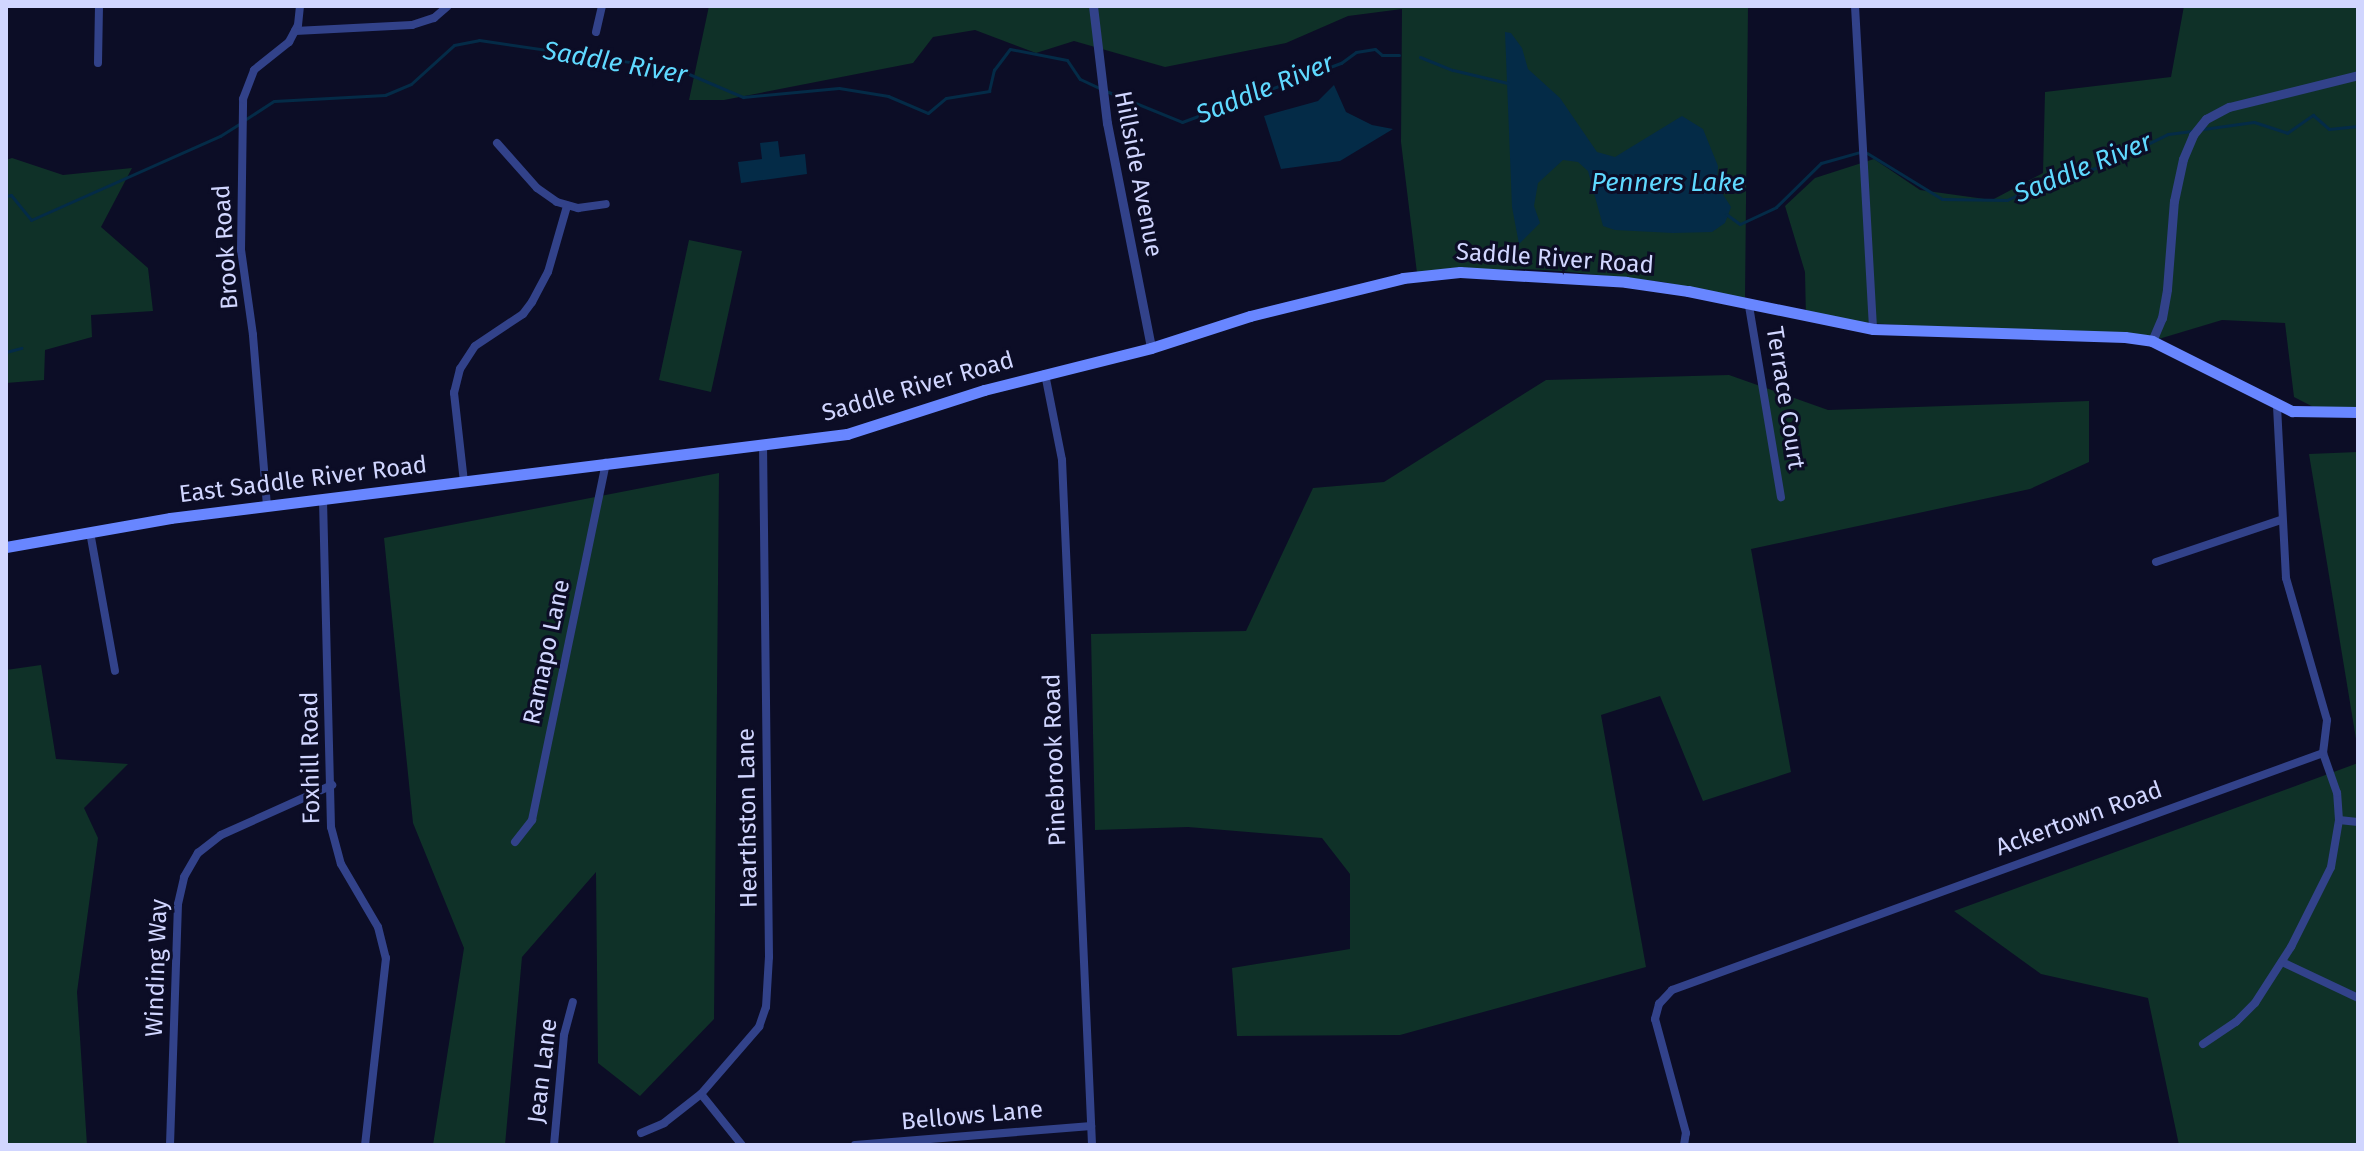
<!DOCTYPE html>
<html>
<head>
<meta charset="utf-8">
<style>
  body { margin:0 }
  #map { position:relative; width:2364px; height:1151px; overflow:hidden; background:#0c0d26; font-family:"Fira Sans",sans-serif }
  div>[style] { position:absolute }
  .green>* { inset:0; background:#0f3128 }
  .water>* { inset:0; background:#042b47 }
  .stream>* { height:3px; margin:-1.5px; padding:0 1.5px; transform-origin:1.5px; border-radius:1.5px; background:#042b47 }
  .minor>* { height:8px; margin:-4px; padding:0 4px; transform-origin:4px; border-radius:4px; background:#32428a }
  .tertiary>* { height:9px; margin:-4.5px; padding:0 4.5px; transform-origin:4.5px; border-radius:4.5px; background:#32428a }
  .secondary>* { height:11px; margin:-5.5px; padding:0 5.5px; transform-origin:5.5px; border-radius:5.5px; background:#6886ff }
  span { translate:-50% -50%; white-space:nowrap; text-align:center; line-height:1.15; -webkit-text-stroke:6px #0c0d26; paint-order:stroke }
  .street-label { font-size:24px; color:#d1d6ff }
  .water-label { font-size:26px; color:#5fd9ff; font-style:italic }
  .frame { position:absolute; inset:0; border:8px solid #d1d6ff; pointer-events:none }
</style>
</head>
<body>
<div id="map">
  <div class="green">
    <div style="clip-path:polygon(709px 6px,1748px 6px,1745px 299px,1663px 282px,1561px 271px,1524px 269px,1417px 273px,1401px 142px,1402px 9px,1348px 16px,1286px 43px,1165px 67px,1074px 41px,1036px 53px,975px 30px,933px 37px,913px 63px,724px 100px,689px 100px)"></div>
    <div style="clip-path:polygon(2184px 6px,2358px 6px,2358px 413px,2327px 414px,2294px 397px,2285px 323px,2222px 320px,2152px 341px,1806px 319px,1805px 272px,1785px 206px,1815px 178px,1874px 159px,1920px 190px,1992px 200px,2043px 173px,2045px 92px,2171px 77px)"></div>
    <div style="clip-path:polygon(12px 158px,63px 175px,132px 168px,101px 227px,148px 268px,153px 311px,91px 315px,92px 337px,45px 350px,44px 380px,6px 383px,6px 160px)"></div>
    <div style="clip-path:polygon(689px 240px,742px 251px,711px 392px,659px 380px)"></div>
    <div style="clip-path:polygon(1729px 375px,1828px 410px,2089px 401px,2089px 462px,2030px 489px,1751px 549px,1791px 772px,1703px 801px,1660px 696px,1601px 715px,1646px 967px,1400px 1035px,1237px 1036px,1232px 968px,1350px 949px,1350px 874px,1322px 838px,1188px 827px,1095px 830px,1091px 634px,1246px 631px,1313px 488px,1384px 482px,1546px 380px)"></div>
    <div style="clip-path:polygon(2358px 452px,2358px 751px,2309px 454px)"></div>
    <div style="clip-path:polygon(719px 473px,714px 1019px,640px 1096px,598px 1063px,596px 872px,522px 957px,505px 1145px,433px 1145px,464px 948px,413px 823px,384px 538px)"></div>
    <div style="clip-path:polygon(41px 665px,56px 759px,128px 764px,84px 808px,98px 838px,77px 992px,87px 1145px,6px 1145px,6px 670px)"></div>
    <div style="clip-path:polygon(2358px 763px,2358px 1145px,2179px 1145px,2148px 998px,2041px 974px,1954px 911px)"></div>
  </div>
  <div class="water">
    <div style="clip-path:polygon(1505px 32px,1511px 33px,1522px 48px,1528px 69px,1560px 98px,1597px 152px,1615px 157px,1682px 116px,1703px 129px,1718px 166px,1717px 185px,1731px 207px,1725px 223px,1712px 232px,1673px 233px,1615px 230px,1603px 226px,1588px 171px,1578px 162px,1563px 160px,1538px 183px,1534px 206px,1540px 223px,1519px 244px,1512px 207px)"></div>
    <div style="clip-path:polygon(1334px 85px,1346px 112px,1372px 125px,1393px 129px,1340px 161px,1281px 169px,1264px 116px,1318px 101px)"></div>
    <div style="clip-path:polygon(778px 141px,780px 157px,805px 154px,807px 174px,741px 183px,738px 162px,762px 159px,760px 143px)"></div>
  </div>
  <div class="stream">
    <div style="left:1420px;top:57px;width:35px;rotate:22deg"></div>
    <div style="left:1453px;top:70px;width:56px;rotate:13.5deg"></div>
    <div style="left:1106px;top:91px;width:82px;rotate:22.2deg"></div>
    <div style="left:1182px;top:122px;width:170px;rotate:-20.4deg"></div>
    <div style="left:1341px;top:63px;width:19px;rotate:-36deg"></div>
    <div style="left:1356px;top:52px;width:19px;rotate:-9deg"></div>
    <div style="left:1375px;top:49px;width:9px;rotate:41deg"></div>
    <div style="left:1382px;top:55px;width:17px"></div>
    <div style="left:246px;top:119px;width:33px;rotate:-33deg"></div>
    <div style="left:274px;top:101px;width:111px;rotate:-3.1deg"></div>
    <div style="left:385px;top:95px;width:28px;rotate:-23deg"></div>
    <div style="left:411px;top:84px;width:58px;rotate:-42.2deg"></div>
    <div style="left:454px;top:45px;width:25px;rotate:-11deg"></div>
    <div style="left:479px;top:40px;width:200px;rotate:8.3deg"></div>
    <div style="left:677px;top:69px;width:72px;rotate:23deg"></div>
    <div style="left:743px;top:97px;width:96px;rotate:-5.4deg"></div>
    <div style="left:839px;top:88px;width:50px;rotate:9.3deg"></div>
    <div style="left:888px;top:96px;width:43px;rotate:23deg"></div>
    <div style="left:928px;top:113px;width:23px;rotate:-40deg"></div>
    <div style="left:946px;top:98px;width:44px;rotate:-9.2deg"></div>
    <div style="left:989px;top:91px;width:22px;rotate:-77deg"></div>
    <div style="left:994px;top:70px;width:26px;rotate:-53deg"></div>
    <div style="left:1010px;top:49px;width:58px;rotate:10.9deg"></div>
    <div style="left:1067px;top:60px;width:23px;rotate:56deg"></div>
    <div style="left:1080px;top:79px;width:21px;rotate:25deg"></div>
    <div style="left:2203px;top:129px;width:51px;rotate:-7.8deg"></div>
    <div style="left:2254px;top:122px;width:35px;rotate:18deg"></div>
    <div style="left:2287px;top:133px;width:32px;rotate:-35deg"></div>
    <div style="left:2313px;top:115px;width:21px;rotate:41deg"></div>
    <div style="left:2329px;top:129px;width:29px;rotate:-6deg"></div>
    <div style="left:1867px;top:153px;width:88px;rotate:31.5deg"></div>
    <div style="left:1942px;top:199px;width:65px;rotate:0.9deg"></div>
    <div style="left:2007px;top:200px;width:47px;rotate:-25.5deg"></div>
    <div style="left:2049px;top:180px;width:56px;rotate:-14.5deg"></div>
    <div style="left:2103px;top:166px;width:72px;rotate:-26.2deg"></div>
    <div style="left:2168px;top:134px;width:24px;rotate:-7deg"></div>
    <div style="left:6px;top:196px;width:5px;rotate:-11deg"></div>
    <div style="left:11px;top:195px;width:32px;rotate:51deg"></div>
    <div style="left:31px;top:220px;width:207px;rotate:-24deg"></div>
    <div style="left:220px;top:136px;width:22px;rotate:-32deg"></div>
    <div style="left:1726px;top:214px;width:17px;rotate:36deg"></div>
    <div style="left:1740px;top:224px;width:40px;rotate:-25deg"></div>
    <div style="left:1776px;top:207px;width:63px;rotate:-44.4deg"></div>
    <div style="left:1821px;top:163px;width:41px;rotate:-15.8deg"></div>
    <div style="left:6px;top:352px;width:16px;rotate:-15deg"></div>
  </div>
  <div class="minor">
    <div style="left:1855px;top:6px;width:324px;rotate:86.8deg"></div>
    <div style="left:295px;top:31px;width:117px;rotate:-2.9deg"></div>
    <div style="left:412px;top:25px;width:23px;rotate:-18deg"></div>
    <div style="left:434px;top:18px;width:18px;rotate:-41deg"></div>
    <div style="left:596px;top:32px;width:27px;rotate:-77deg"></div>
    <div style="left:98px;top:63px;width:57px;rotate:-89deg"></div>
    <div style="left:497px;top:143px;width:60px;rotate:48.4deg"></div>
    <div style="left:537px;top:188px;width:24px;rotate:35deg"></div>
    <div style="left:557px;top:202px;width:22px;rotate:16deg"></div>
    <div style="left:578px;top:208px;width:28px;rotate:-8deg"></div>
    <div style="left:1749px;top:306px;width:194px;rotate:80.5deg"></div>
    <div style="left:1045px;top:374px;width:88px;rotate:78.8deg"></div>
    <div style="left:1062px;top:460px;width:686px;rotate:87.49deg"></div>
    <div style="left:464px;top:482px;width:90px;rotate:-96.4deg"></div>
    <div style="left:454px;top:393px;width:25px;rotate:-76deg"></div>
    <div style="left:460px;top:369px;width:27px;rotate:-57deg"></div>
    <div style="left:475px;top:346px;width:58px;rotate:-33.7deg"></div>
    <div style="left:523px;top:314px;width:15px;rotate:-53deg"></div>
    <div style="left:532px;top:302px;width:34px;rotate:-62deg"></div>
    <div style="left:548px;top:272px;width:69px;rotate:-73.9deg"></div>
    <div style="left:323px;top:500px;width:327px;rotate:88.6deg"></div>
    <div style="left:331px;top:827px;width:38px;rotate:75deg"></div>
    <div style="left:341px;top:864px;width:73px;rotate:59.6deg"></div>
    <div style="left:378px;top:927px;width:32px;rotate:76deg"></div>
    <div style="left:386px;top:958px;width:188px;rotate:96.4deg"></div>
    <div style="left:267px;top:506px;width:172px;rotate:-94.7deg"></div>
    <div style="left:253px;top:335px;width:86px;rotate:-98deg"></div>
    <div style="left:241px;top:250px;width:151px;rotate:-89.2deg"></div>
    <div style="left:243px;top:99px;width:31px;rotate:-69deg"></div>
    <div style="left:254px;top:70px;width:45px;rotate:-38.7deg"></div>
    <div style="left:289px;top:42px;width:19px;rotate:-62deg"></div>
    <div style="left:298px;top:25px;width:19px;rotate:-84deg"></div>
    <div style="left:90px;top:532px;width:141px;rotate:79.8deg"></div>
    <div style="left:2156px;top:562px;width:132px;rotate:-18.6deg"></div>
    <div style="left:2339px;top:820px;width:19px;rotate:6deg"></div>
    <div style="left:515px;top:842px;width:28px;rotate:-52deg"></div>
    <div style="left:532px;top:820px;width:365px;rotate:-78.3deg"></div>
    <div style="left:2282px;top:962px;width:84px;rotate:25.3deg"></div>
    <div style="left:2203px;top:1044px;width:40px;rotate:-34deg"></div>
    <div style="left:2236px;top:1022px;width:27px;rotate:-45deg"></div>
    <div style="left:2255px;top:1003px;width:67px;rotate:-57.3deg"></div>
    <div style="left:2291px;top:947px;width:89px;rotate:-63.4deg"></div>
    <div style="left:2331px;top:867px;width:48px;rotate:-80.3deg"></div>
    <div style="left:2339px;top:820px;width:27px;rotate:-94deg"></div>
    <div style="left:2337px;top:793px;width:42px;rotate:-109.3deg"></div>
    <div style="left:701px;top:1094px;width:65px;rotate:51.2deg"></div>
    <div style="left:641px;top:1133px;width:25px;rotate:-23deg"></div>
    <div style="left:664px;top:1123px;width:47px;rotate:-38.1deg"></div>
    <div style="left:701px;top:1094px;width:89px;rotate:-49.1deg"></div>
    <div style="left:759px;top:1027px;width:21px;rotate:-71deg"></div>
    <div style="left:766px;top:1007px;width:50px;rotate:-86.6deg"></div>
    <div style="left:769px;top:957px;width:511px;rotate:-90.67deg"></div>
    <div style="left:170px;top:1145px;width:241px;rotate:-88.1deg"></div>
    <div style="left:178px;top:904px;width:28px;rotate:-77deg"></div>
    <div style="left:184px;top:877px;width:28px;rotate:-60deg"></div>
    <div style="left:198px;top:853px;width:29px;rotate:-38deg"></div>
    <div style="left:221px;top:835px;width:122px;rotate:-24.2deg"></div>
    <div style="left:554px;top:1145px;width:110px;rotate:-84.8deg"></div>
    <div style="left:564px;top:1035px;width:34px;rotate:-75deg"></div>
    <div style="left:855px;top:1145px;width:237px;rotate:-4.6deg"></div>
    <div style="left:1684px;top:1145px;width:12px;rotate:-81deg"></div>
    <div style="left:1686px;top:1133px;width:118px;rotate:-105.2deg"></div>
    <div style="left:1655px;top:1019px;width:16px;rotate:-75deg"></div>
    <div style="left:1659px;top:1004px;width:19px;rotate:-47deg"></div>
    <div style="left:1672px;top:990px;width:693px;rotate:-20deg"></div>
    <div style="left:2323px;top:753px;width:33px;rotate:-83deg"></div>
    <div style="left:2327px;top:720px;width:148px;rotate:-106.1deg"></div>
    <div style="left:2286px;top:578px;width:172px;rotate:-93deg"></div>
  </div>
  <div class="tertiary">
    <div style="left:1093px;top:6px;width:118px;rotate:83.2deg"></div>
    <div style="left:1107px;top:123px;width:229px;rotate:78.9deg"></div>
    <div style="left:2152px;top:341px;width:25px;rotate:-67deg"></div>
    <div style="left:2162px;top:318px;width:29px;rotate:-80deg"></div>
    <div style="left:2167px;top:289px;width:88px;rotate:-85.5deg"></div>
    <div style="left:2174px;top:201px;width:43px;rotate:-77.9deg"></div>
    <div style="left:2183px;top:159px;width:26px;rotate:-67deg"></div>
    <div style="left:2193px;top:135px;width:21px;rotate:-51deg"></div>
    <div style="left:2206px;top:119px;width:26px;rotate:-28deg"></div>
    <div style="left:2229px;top:107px;width:133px;rotate:-13.9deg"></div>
  </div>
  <div class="secondary">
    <div style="left:6px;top:547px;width:167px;rotate:-10deg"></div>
    <div style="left:170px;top:518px;width:682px;rotate:-7.07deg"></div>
    <div style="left:847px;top:434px;width:144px;rotate:-17.8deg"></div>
    <div style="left:984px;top:390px;width:172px;rotate:-14.1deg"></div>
    <div style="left:1151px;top:348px;width:104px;rotate:-17.9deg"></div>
    <div style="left:1250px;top:316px;width:158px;rotate:-13.9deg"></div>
    <div style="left:1403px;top:278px;width:57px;rotate:-6deg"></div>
    <div style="left:1460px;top:272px;width:166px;rotate:3.4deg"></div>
    <div style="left:1626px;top:282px;width:63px;rotate:8.3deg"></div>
    <div style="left:1688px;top:291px;width:189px;rotate:11.6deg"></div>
    <div style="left:1873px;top:329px;width:252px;rotate:1.8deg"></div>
    <div style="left:2125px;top:337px;width:27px;rotate:8deg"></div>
    <div style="left:2152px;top:341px;width:157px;rotate:26.6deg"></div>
    <div style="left:2292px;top:411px;width:66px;rotate:0.9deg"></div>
  </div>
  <div class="street-label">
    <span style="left:1138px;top:174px;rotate:79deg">Hillside Avenue</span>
    <span style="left:226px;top:247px;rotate:-94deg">Brook Road</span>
    <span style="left:1555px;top:259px;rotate:4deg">Saddle River Road</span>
    <span style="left:918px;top:387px;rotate:-16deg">Saddle River Road</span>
    <span style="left:1785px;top:398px;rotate:81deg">Terrace Court</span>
    <span style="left:303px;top:480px;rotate:-7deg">East Saddle River Road</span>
    <span style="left:547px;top:652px;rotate:-78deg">Ramapo Lane</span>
    <span style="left:311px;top:758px;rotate:-91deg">Foxhill Road</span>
    <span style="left:1055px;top:760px;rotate:-92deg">Pinebrook Road</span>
    <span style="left:748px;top:818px;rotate:-91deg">Hearthston Lane</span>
    <span style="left:2079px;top:819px;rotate:-20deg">Ackertown Road</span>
    <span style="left:157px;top:968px;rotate:-88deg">Winding Way</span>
    <span style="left:543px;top:1071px;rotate:-83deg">Jean Lane</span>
    <span style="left:972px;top:1116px;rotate:-5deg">Bellows Lane</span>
  </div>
  <div class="water-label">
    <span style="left:615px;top:63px;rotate:10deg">Saddle River</span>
    <span style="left:1265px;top:89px;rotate:-22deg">Saddle River</span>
    <span style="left:2083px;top:168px;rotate:-22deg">Saddle River</span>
    <span style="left:1668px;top:183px">Penners Lake</span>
  </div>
  <div class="frame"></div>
</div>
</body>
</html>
